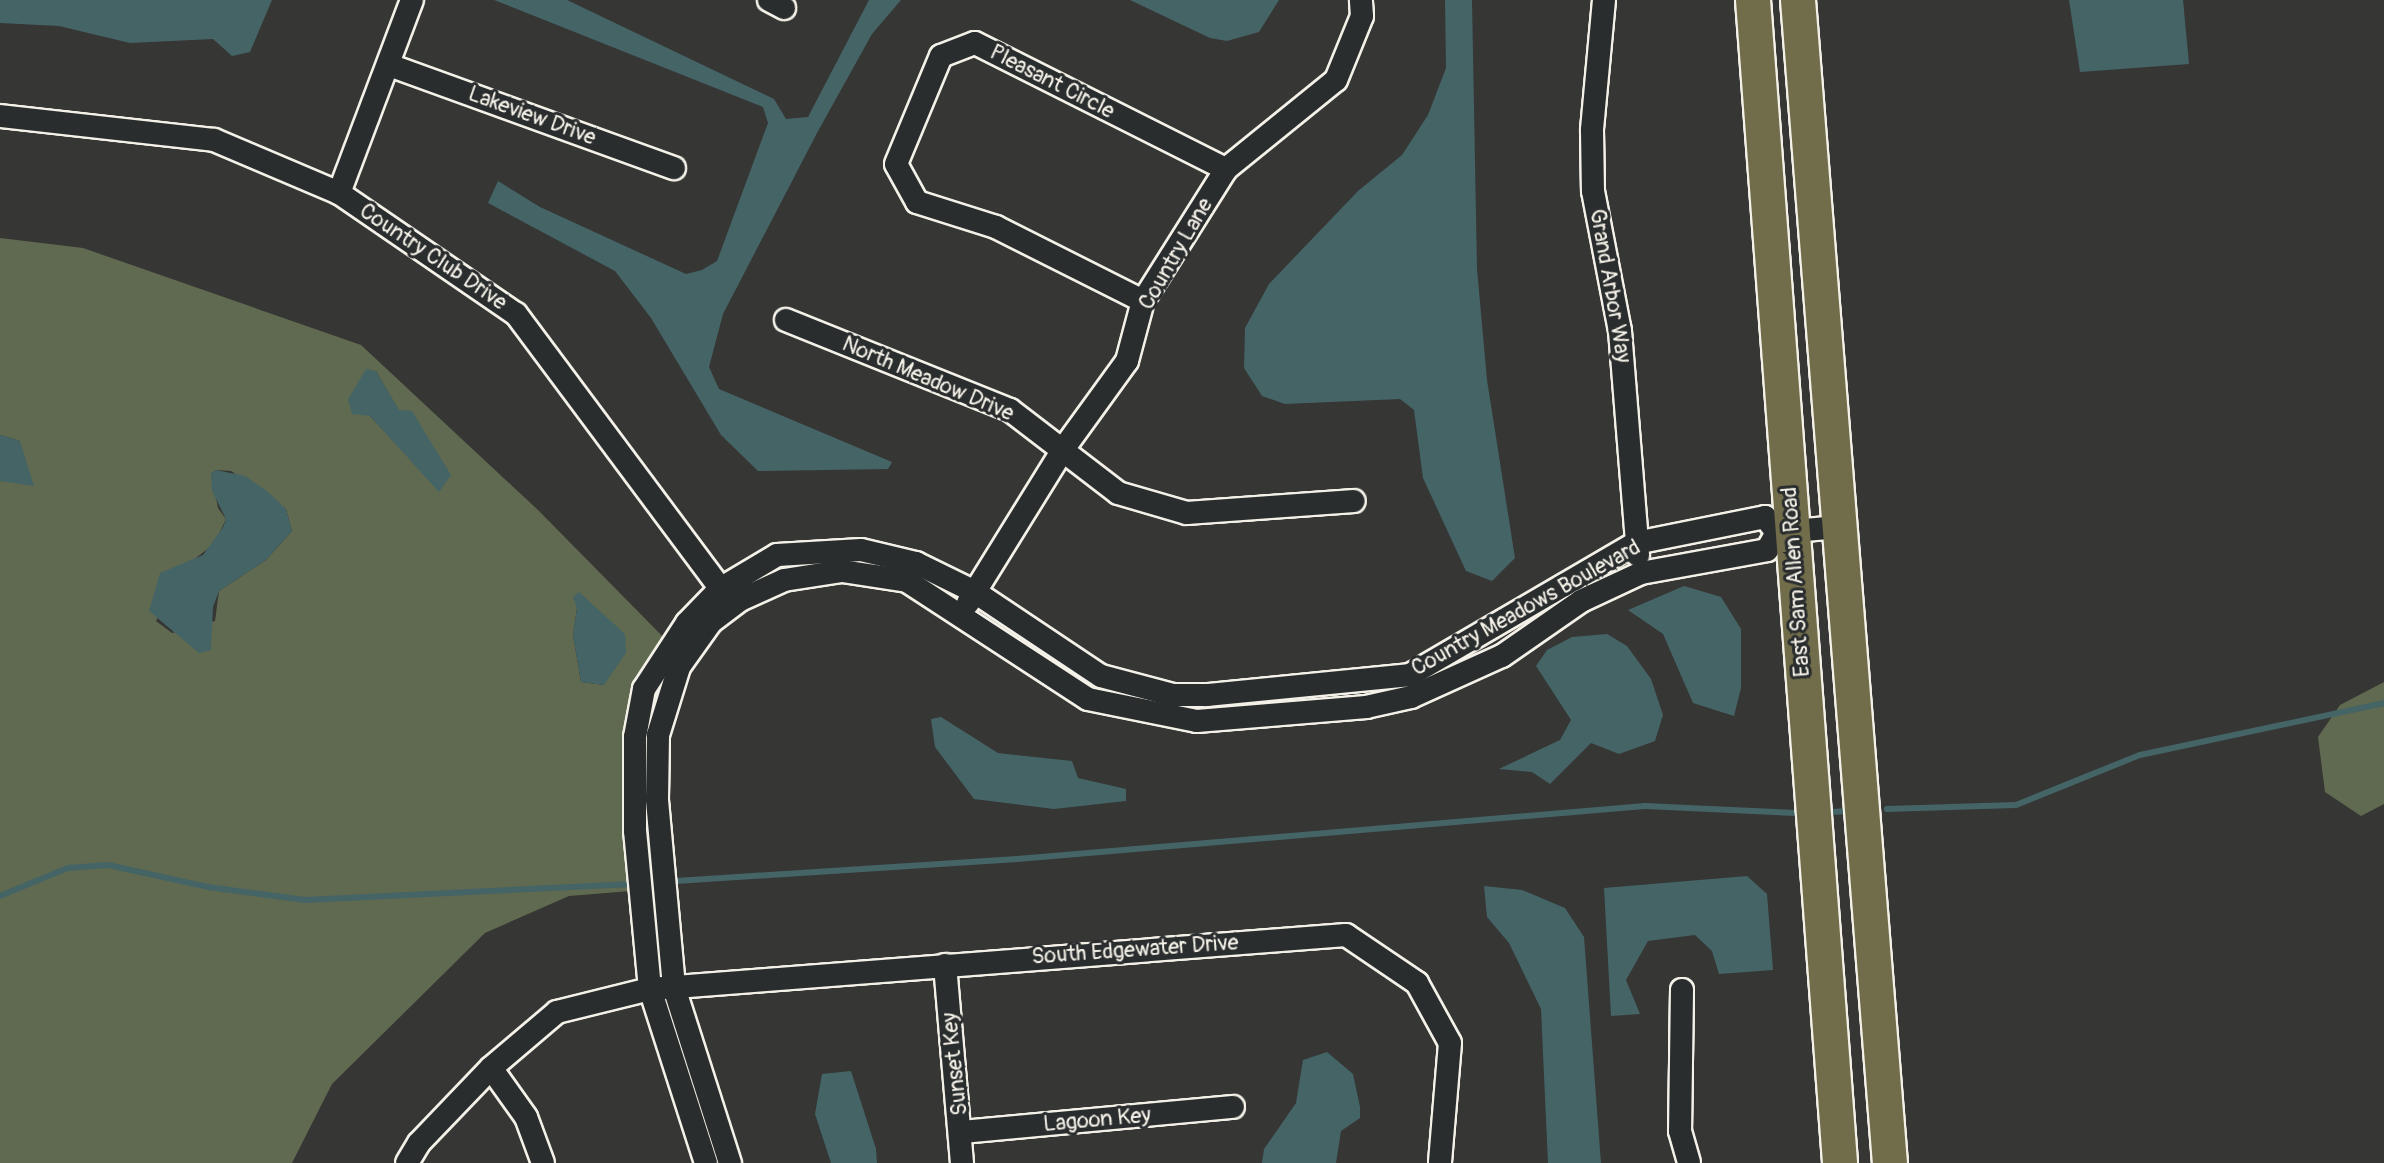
<!DOCTYPE html>
<html>
<head>
<meta charset="utf-8">
<style>
  body { margin:0 }
  #map { position:relative; width:2384px; height:1163px; overflow:hidden; background:#363635; font-family:Pangolin,sans-serif }
  div>[style] { position:absolute }
  .green>* { inset:0; background:#606a50 }
  .water>* { inset:0; background:#456466 }
  .stream>* { height:6px; margin:-3px; padding:0 3px; transform-origin:3px; border-radius:3px; background:#456466 }
  .roads { filter:drop-shadow(2px 0 #f4f1e8) drop-shadow(-2px 0 #f4f1e8) drop-shadow(0 2px #f4f1e8) drop-shadow(0 -2px #f4f1e8) }
  .street>* { height:22px; margin:-11px; padding:0 11px; transform-origin:11px; border-radius:11px; background:#2a2d2e }
  .primary>* { height:34px; margin:-17px; padding:0 17px; transform-origin:17px; border-radius:17px; background:#716d4b }
  span { translate:-50% -50%; white-space:nowrap; text-align:center; line-height:1.15; -webkit-text-stroke:6px #2a2d2e; paint-order:stroke }
  .street-label { font-size:22px; color:#f4f1e8 }
</style>
</head>
<body>
<div id="map">
  <div class="green">
    <div style="clip-path:polygon(evenodd,0 238px,83px 248px,361px 345px,538px 510px,675px 649px,645px 761px,655px 889px,569px 896px,485px 933px,332px 1084px,292px 1163px,0 1163px,0 481px,14px 482px,20px 441px,0 435px,0 238px,376px 371px,399px 411px,440px 491px,370px 416px,376px 371px,0 238px,216px 470px,231px 471px,286px 509px,292px 531px,266px 560px,219px 591px,215px 621px,172px 633px,156px 621px,188px 564px,214px 544px,226px 519px,218px 508px,211px 474px,216px 470px,0 238px,577px 608px,604px 685px,581px 682px,573px 635px,577px 608px)"></div>
    <div style="clip-path:polygon(2384px 682px,2384px 804px,2361px 816px,2325px 792px,2318px 737px,2340px 705px)"></div>
  </div>
  <div class="water">
    <div style="clip-path:polygon(0 0,272px 0,250px 52px,232px 56px,213px 39px,130px 43px,59px 26px,0 23px)"></div>
    <div style="clip-path:polygon(494px 0,567px 0,774px 99px,786px 119px,808px 117px,869px 0,901px 0,872px 34px,817px 133px,723px 314px,709px 367px,719px 389px,892px 462px,888px 469px,758px 471px,721px 435px,651px 318px,615px 271px,488px 203px,498px 181px,540px 207px,686px 274px,702px 270px,717px 261px,768px 123px,763px 107px)"></div>
    <div style="clip-path:polygon(1130px 0,1279px 0,1259px 32px,1227px 41px,1210px 38px)"></div>
    <div style="clip-path:polygon(1445px 0,1472px 0,1477px 269px,1487px 380px,1515px 558px,1492px 581px,1466px 571px,1423px 478px,1414px 410px,1400px 399px,1285px 404px,1262px 396px,1244px 368px,1245px 328px,1269px 284px,1358px 191px,1402px 155px,1428px 115px,1446px 68px)"></div>
    <div style="clip-path:polygon(2069px 0,2183px 0,2189px 64px,2080px 72px)"></div>
    <div style="clip-path:polygon(366px 369px,376px 371px,399px 410px,412px 411px,451px 475px,439px 492px,370px 416px,352px 414px,348px 399px)"></div>
    <div style="clip-path:polygon(0 435px,20px 441px,34px 486px,0 481px)"></div>
    <div style="clip-path:polygon(216px 470px,245px 476px,268px 492px,286px 509px,292px 531px,266px 560px,219px 591px,213px 607px,211px 650px,199px 653px,149px 611px,160px 573px,203px 555px,223px 527px,226px 519px,212px 491px,211px 474px)"></div>
    <div style="clip-path:polygon(1684px 586px,1721px 597px,1741px 629px,1741px 688px,1734px 716px,1693px 703px,1663px 634px,1628px 610px)"></div>
    <div style="clip-path:polygon(579px 592px,625px 634px,626px 653px,604px 685px,581px 682px,573px 635px,577px 608px,573px 597px)"></div>
    <div style="clip-path:polygon(1607px 634px,1627px 646px,1651px 679px,1663px 715px,1655px 741px,1619px 754px,1591px 743px,1550px 784px,1532px 772px,1499px 769px,1560px 740px,1571px 720px,1536px 666px,1547px 650px,1572px 637px)"></div>
    <div style="clip-path:polygon(941px 717px,998px 753px,1072px 761px,1078px 778px,1126px 789px,1126px 801px,1054px 809px,974px 799px,935px 747px,931px 719px)"></div>
    <div style="clip-path:polygon(1747px 876px,1767px 894px,1773px 970px,1719px 974px,1712px 951px,1695px 935px,1648px 941px,1626px 980px,1640px 1014px,1611px 1016px,1604px 888px)"></div>
    <div style="clip-path:polygon(1484px 886px,1522px 890px,1565px 908px,1584px 937px,1601px 1163px,1548px 1163px,1541px 1009px,1509px 943px,1487px 917px)"></div>
    <div style="clip-path:polygon(1327px 1052px,1353px 1074px,1360px 1107px,1360px 1118px,1341px 1131px,1336px 1163px,1262px 1163px,1264px 1149px,1296px 1103px,1303px 1060px)"></div>
    <div style="clip-path:polygon(851px 1071px,876px 1149px,877px 1163px,831px 1163px,815px 1114px,822px 1074px)"></div>
  </div>
  <div class="stream">
    <div style="left:1887px;top:809px;width:129px;rotate:-1.8deg"></div>
    <div style="left:2016px;top:805px;width:134px;rotate:-22deg"></div>
    <div style="left:2140px;top:755px;width:249px;rotate:-12deg"></div>
    <div style="left:1831px;top:812px;width:19px;rotate:-3deg"></div>
    <div style="left:676px;top:881px;width:342px;rotate:-3.7deg"></div>
    <div style="left:1017px;top:859px;width:630px;rotate:-4.82deg"></div>
    <div style="left:1645px;top:806px;width:151px;rotate:2.7deg"></div>
    <div style="left:651px;top:883px;width:2px"></div>
    <div style="left:0;top:896px;width:74px;rotate:-22.4deg"></div>
    <div style="left:68px;top:868px;width:40px;rotate:-4.3deg"></div>
    <div style="left:108px;top:865px;width:102px;rotate:12.4deg"></div>
    <div style="left:208px;top:887px;width:98px;rotate:7.6deg"></div>
    <div style="left:305px;top:900px;width:324px;rotate:-2.8deg"></div>
  </div>
  <div class="roads">
    <div class="street">
      <div style="left:769px;top:0;width:17px;rotate:28deg"></div>
      <div style="left:1604px;top:0;width:131px;rotate:95.3deg"></div>
      <div style="left:1592px;top:130px;width:61px;rotate:89.1deg"></div>
      <div style="left:1593px;top:191px;width:143px;rotate:79.1deg"></div>
      <div style="left:1620px;top:331px;width:225px;rotate:85.4deg"></div>
      <div style="left:389px;top:65px;width:303px;rotate:19.9deg"></div>
      <div style="left:0;top:116px;width:215px;rotate:6.4deg"></div>
      <div style="left:214px;top:140px;width:136px;rotate:23deg"></div>
      <div style="left:339px;top:193px;width:214px;rotate:34.4deg"></div>
      <div style="left:516px;top:314px;width:357px;rotate:53.3deg"></div>
      <div style="left:339px;top:193px;width:206px;rotate:-69.3deg"></div>
      <div style="left:1143px;top:301px;width:165px;rotate:-153.3deg"></div>
      <div style="left:996px;top:227px;width:83px;rotate:-162.4deg"></div>
      <div style="left:917px;top:202px;width:43px;rotate:-118.9deg"></div>
      <div style="left:896px;top:164px;width:117px;rotate:-67.4deg"></div>
      <div style="left:941px;top:56px;width:36px;rotate:-21deg"></div>
      <div style="left:975px;top:43px;width:281px;rotate:26.7deg"></div>
      <div style="left:786px;top:320px;width:241px;rotate:21.9deg"></div>
      <div style="left:1010px;top:410px;width:136px;rotate:37.5deg"></div>
      <div style="left:1118px;top:493px;width:72px;rotate:16.2deg"></div>
      <div style="left:1187px;top:513px;width:167px;rotate:-4.1deg"></div>
      <div style="left:1782px;top:532px;width:57px;rotate:-5deg"></div>
      <div style="left:968px;top:603px;width:182px;rotate:-58.2deg"></div>
      <div style="left:1064px;top:448px;width:107px;rotate:-54.1deg"></div>
      <div style="left:1127px;top:361px;width:62px;rotate:-75.1deg"></div>
      <div style="left:1143px;top:301px;width:156px;rotate:-57.8deg"></div>
      <div style="left:1226px;top:169px;width:141px;rotate:-39deg"></div>
      <div style="left:1336px;top:80px;width:69px;rotate:-67.9deg"></div>
      <div style="left:1362px;top:16px;width:16px;rotate:-94deg"></div>
      <div style="left:945px;top:965px;width:199px;rotate:85.1deg"></div>
      <div style="left:1682px;top:990px;width:141px;rotate:90.8deg"></div>
      <div style="left:1680px;top:1131px;width:33px;rotate:74deg"></div>
      <div style="left:491px;top:1068px;width:60px;rotate:54.5deg"></div>
      <div style="left:526px;top:1117px;width:49px;rotate:69.7deg"></div>
      <div style="left:962px;top:1132px;width:272px;rotate:-5.3deg"></div>
      <div style="left:407px;top:1163px;width:23px;rotate:-59deg"></div>
      <div style="left:419px;top:1143px;width:104px;rotate:-46.2deg"></div>
      <div style="left:491px;top:1068px;width:87px;rotate:-40.3deg"></div>
      <div style="left:557px;top:1012px;width:96px;rotate:-13.9deg"></div>
      <div style="left:650px;top:989px;width:698px;rotate:-4.44deg"></div>
      <div style="left:1346px;top:935px;width:86px;rotate:34.1deg"></div>
      <div style="left:1417px;top:983px;width:68px;rotate:61.2deg"></div>
      <div style="left:1450px;top:1043px;width:120px;rotate:94.8deg"></div>
      <div style="left:706px;top:1163px;width:183px;rotate:-107.8deg"></div>
      <div style="left:650px;top:989px;width:159px;rotate:-95.4deg"></div>
      <div style="left:635px;top:831px;width:94px;rotate:-90deg"></div>
      <div style="left:635px;top:737px;width:49px;rotate:-79.4deg"></div>
      <div style="left:644px;top:689px;width:79px;rotate:-56.9deg"></div>
      <div style="left:687px;top:623px;width:47px;rotate:-45.9deg"></div>
      <div style="left:720px;top:589px;width:66px;rotate:-30.8deg"></div>
      <div style="left:777px;top:555px;width:84px;rotate:-3.4deg"></div>
      <div style="left:861px;top:550px;width:57px;rotate:13.3deg"></div>
      <div style="left:916px;top:563px;width:66px;rotate:26.2deg"></div>
      <div style="left:975px;top:592px;width:151px;rotate:33.7deg"></div>
      <div style="left:1101px;top:676px;width:74px;rotate:14.8deg"></div>
      <div style="left:1173px;top:695px;width:34px"></div>
      <div style="left:1207px;top:695px;width:204px;rotate:-5.6deg"></div>
      <div style="left:1410px;top:675px;width:262px;rotate:-30.3deg"></div>
      <div style="left:1636px;top:543px;width:132px;rotate:-11.4deg"></div>
      <div style="left:1765px;top:517px;width:20px;rotate:53deg"></div>
      <div style="left:730px;top:1163px;width:185px;rotate:-107.7deg"></div>
      <div style="left:674px;top:987px;width:189px;rotate:-95.2deg"></div>
      <div style="left:657px;top:799px;width:64px;rotate:-89.1deg"></div>
      <div style="left:658px;top:735px;width:71px;rotate:-72.8deg"></div>
      <div style="left:679px;top:667px;width:55px;rotate:-54.6deg"></div>
      <div style="left:711px;top:622px;width:36px;rotate:-37deg"></div>
      <div style="left:740px;top:600px;width:48px;rotate:-24.4deg"></div>
      <div style="left:784px;top:580px;width:59px;rotate:-8.8deg"></div>
      <div style="left:842px;top:571px;width:66px;rotate:8.7deg"></div>
      <div style="left:907px;top:581px;width:216px;rotate:33.1deg"></div>
      <div style="left:1088px;top:699px;width:111px;rotate:11.4deg"></div>
      <div style="left:1197px;top:721px;width:170px;rotate:-4.7deg"></div>
      <div style="left:1366px;top:707px;width:46px;rotate:-12.5deg"></div>
      <div style="left:1411px;top:697px;width:100px;rotate:-24.3deg"></div>
      <div style="left:1502px;top:656px;width:96px;rotate:-34.8deg"></div>
      <div style="left:1581px;top:601px;width:66px;rotate:-25deg"></div>
      <div style="left:1641px;top:573px;width:128px;rotate:-10.3deg"></div>
      <div style="left:1767px;top:550px;width:20px;rotate:-60deg"></div>
    </div>
    <div class="primary">
      <div style="left:1753px;top:0;width:1166px;rotate:85.72deg"></div>
      <div style="left:1798px;top:0;width:1167px;rotate:85.48deg"></div>
    </div>
  </div>
  <div class="street-label">
    <span style="left:1052px;top:82px;rotate:27deg">Pleasant Circle</span>
    <span style="left:532px;top:116px;rotate:20deg">Lakeview Drive</span>
    <span style="left:1176px;top:254px;rotate:-60deg">Country Lane</span>
    <span style="left:433px;top:257px;rotate:34deg">Country Club Drive</span>
    <span style="left:1610px;top:286px;rotate:80deg">Grand Arbor Way</span>
    <span style="left:928px;top:379px;rotate:23deg">North Meadow Drive</span>
    <span style="left:1796px;top:582px;rotate:-94deg">East Sam Allen Road</span>
    <span style="left:1526px;top:608px;rotate:-29deg">Country Meadows Boulevard</span>
    <span style="left:1135px;top:950px;rotate:-4deg">South Edgewater Drive</span>
    <span style="left:955px;top:1064px;rotate:-96deg">Sunset Key</span>
    <span style="left:1097px;top:1120px;rotate:-5deg">Lagoon Key</span>
  </div>
</div>
</body>
</html>
